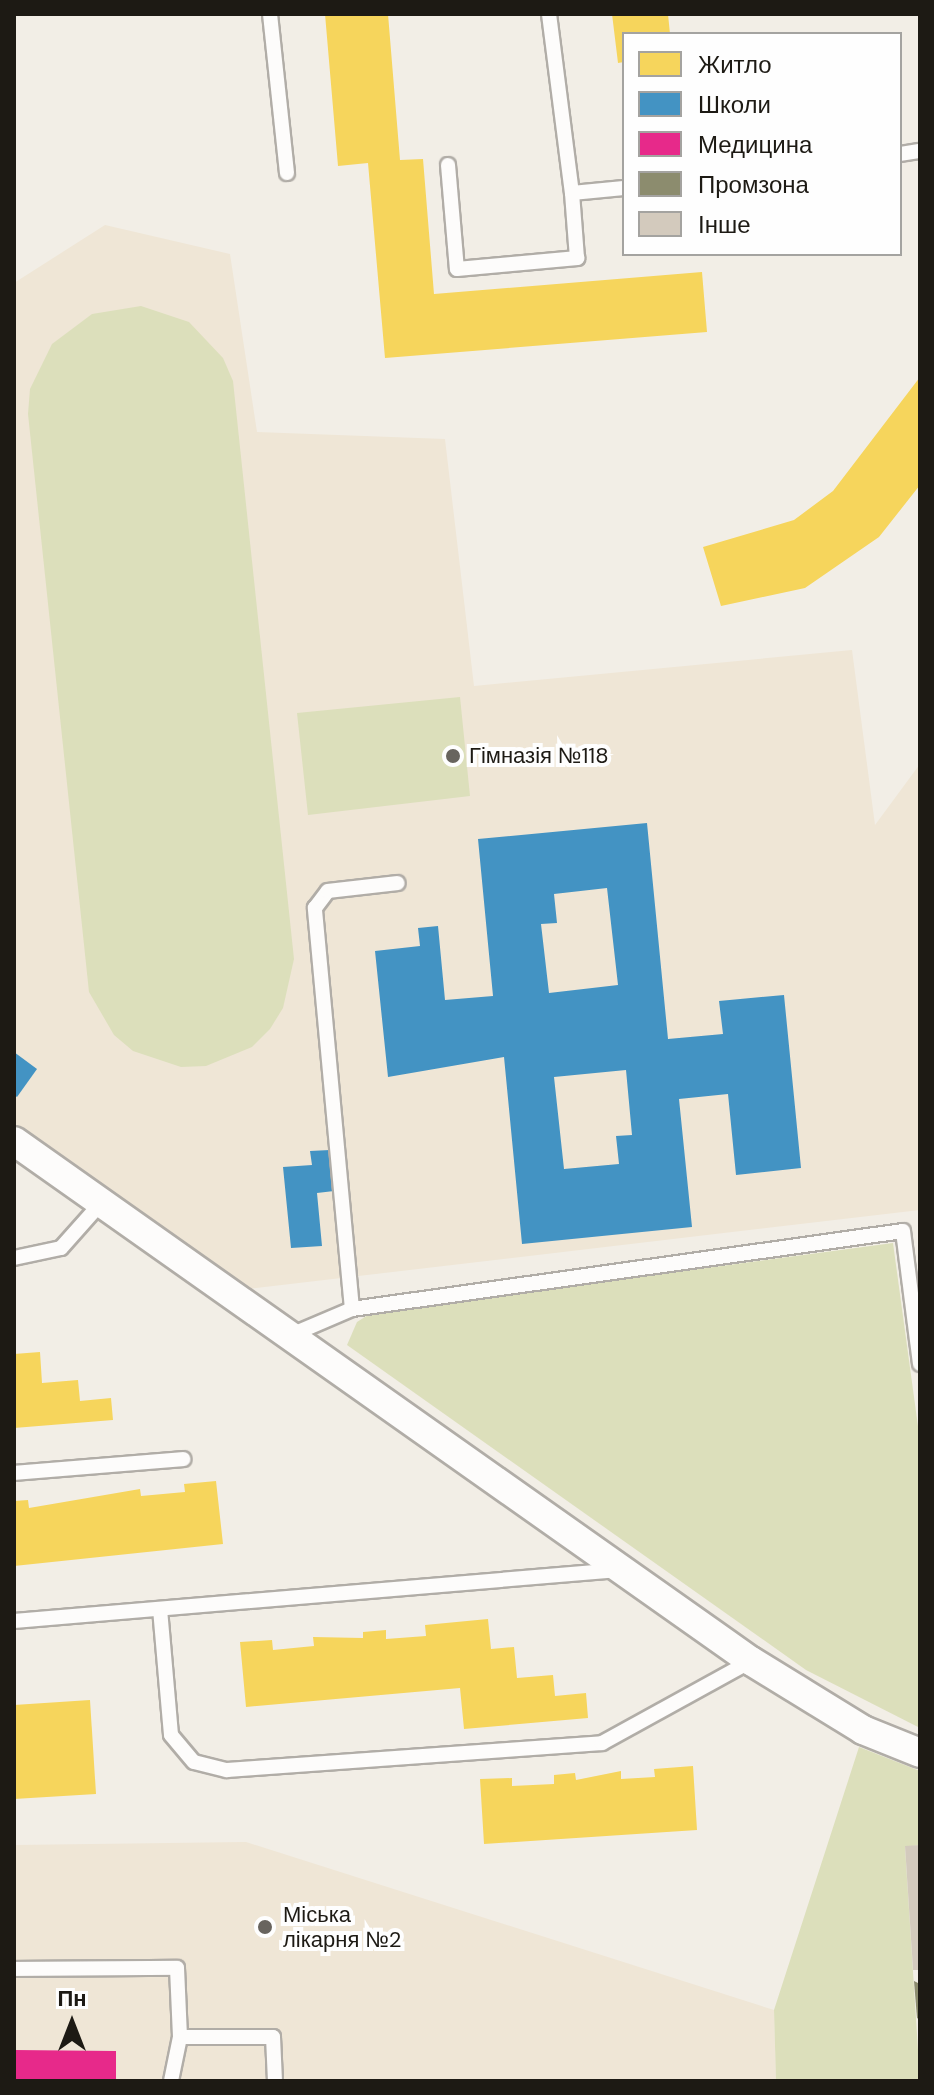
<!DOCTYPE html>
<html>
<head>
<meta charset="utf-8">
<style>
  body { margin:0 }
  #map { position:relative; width:934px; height:2095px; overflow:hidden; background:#f2eee6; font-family:"DM Sans",sans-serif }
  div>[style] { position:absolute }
  .built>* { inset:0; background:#efe6d6 }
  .green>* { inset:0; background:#dcdfbb }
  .homes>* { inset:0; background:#f6d55c }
  .schools>* { inset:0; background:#4393c3 }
  .health>* { inset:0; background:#e7298a }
  .industry>* { inset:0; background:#8c8c6e }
  .building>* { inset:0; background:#d3cabd }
  .roads { filter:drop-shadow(2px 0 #b1ada7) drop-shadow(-2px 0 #b1ada7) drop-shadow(0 2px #b1ada7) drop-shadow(0 -2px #b1ada7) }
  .service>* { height:14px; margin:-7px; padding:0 7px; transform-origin:7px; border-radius:7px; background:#fdfcfb }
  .minor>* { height:28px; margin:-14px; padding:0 14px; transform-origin:14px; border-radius:14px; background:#fdfcfb }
  .dots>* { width:22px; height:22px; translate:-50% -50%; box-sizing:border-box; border:4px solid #fefefe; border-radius:50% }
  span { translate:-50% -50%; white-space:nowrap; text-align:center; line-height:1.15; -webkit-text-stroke:8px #fefefe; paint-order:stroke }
  .poi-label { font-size:22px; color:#1d1a14 }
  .left { translate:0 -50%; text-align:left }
  .frame { position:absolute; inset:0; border:16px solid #1d1a14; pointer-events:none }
  .legend { position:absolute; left:622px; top:32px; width:280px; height:224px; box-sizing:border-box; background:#fefefe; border:2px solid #a4a3a0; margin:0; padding:10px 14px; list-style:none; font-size:24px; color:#1d1a14 }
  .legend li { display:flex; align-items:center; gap:16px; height:40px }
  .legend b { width:40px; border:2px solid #a4a3a0 }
  .north { position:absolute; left:32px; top:1983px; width:80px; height:80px; -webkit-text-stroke:6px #fefefe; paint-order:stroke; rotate:0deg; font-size:22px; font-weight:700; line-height:32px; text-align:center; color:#1d1a14 }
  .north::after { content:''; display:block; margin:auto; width:28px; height:36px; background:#1d1a14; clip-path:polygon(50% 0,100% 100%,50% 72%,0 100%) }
</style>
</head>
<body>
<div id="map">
  <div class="built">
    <div style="clip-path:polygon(105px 225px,230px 254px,257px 432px,445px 439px,474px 686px,852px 650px,875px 825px,920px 764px,920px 1210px,248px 1289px,14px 1127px,14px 283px)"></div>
    <div style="clip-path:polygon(246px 1842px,774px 2010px,776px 2081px,14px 2081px,14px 1845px)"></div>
  </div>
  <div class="green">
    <div style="clip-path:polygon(141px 306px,189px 322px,223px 358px,233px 381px,294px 959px,283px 1008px,270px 1029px,252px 1047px,206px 1066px,181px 1067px,133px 1051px,114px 1035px,89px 992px,28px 414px,30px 389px,52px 344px,92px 314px)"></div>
    <div style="clip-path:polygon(460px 697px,470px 796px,308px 815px,297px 713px)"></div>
    <div style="clip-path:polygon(893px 1243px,920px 1441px,920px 1728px,806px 1670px,347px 1345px,357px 1322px,371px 1313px)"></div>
    <div style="clip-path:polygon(859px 1747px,920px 1771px,920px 1845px,905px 1847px,920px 2081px,776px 2081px,774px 2010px)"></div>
  </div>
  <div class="homes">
    <div style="clip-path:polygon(325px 14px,388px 14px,400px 160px,423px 159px,434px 294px,702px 272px,707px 332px,385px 358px,368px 163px,338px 166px)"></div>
    <div style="clip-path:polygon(612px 14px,668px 14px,670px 34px,624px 34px,624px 62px,618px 63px)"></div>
    <div style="clip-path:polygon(920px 377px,920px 485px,879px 537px,805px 588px,721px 606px,703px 547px,794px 520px,833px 491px)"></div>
    <div style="clip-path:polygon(40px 1352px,42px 1383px,78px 1380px,80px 1401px,111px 1398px,113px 1420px,14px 1428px,14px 1354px)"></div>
    <div style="clip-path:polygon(216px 1481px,223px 1544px,14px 1566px,14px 1501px,28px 1500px,29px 1508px,140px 1489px,141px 1496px,185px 1492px,184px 1484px)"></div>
    <div style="clip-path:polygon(488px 1619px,491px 1649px,514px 1647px,517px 1678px,553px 1675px,555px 1696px,586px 1693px,588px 1718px,464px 1729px,460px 1688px,246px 1707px,240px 1642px,272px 1640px,273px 1650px,314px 1646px,313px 1637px,363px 1638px,363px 1632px,386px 1630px,386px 1639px,426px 1636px,425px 1625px)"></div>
    <div style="clip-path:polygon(90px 1700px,96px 1794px,14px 1799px,14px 1705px)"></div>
    <div style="clip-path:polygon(693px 1766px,697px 1830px,484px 1844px,480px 1779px,512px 1778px,512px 1786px,554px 1784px,554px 1775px,575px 1773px,576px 1780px,621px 1771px,621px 1779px,655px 1777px,654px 1769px)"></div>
  </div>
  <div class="schools">
    <div style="clip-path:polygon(evenodd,647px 823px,668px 1039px,723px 1034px,719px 1001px,784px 995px,801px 1168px,736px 1175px,728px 1094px,679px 1099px,692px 1227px,522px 1244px,504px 1057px,388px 1077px,375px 951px,420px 946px,418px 928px,438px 926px,445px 1000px,493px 996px,478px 839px,647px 823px,607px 888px,618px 985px,549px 993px,541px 924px,557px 923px,554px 894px,607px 888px,647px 823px,626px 1070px,632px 1135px,616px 1136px,619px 1164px,564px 1169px,554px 1077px,626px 1070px)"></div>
    <div style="clip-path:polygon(14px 1052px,37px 1069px,17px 1097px,14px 1095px)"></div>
    <div style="clip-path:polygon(330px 1150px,334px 1191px,317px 1193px,322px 1246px,291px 1248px,283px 1167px,312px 1165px,310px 1151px)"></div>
  </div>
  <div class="health">
    <div style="clip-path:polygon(14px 2050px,116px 2051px,116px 2081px,14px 2081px)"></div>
  </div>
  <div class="industry">
    <div style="clip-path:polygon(914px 1981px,920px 1984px,920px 2020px,917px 2018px)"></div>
  </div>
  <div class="building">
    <div style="clip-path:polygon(920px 1845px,920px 1970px,913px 1970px,905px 1846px)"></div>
  </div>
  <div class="roads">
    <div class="service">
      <div style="left:270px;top:14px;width:160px;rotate:83.9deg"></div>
      <div style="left:549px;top:14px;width:180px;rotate:82.7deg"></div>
      <div style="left:572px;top:193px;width:52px;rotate:-5.5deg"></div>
      <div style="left:900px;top:154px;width:20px;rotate:-9deg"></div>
      <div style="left:448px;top:165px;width:104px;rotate:85.1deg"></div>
      <div style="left:457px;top:269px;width:121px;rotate:-5.2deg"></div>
      <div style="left:577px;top:258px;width:65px;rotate:-94.4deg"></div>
      <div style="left:14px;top:1258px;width:48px;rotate:-12deg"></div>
      <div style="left:61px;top:1248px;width:62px;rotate:-48.3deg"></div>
      <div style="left:352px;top:1309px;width:403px;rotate:-95.3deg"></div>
      <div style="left:315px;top:908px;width:21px;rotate:-53deg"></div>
      <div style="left:328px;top:891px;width:70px;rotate:-6.5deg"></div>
      <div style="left:291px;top:1335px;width:66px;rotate:-23.1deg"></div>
      <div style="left:352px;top:1309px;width:556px;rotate:-8.06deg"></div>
      <div style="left:903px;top:1231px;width:134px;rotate:82.7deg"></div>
      <div style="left:14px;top:1473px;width:170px;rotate:-4.7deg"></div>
      <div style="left:160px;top:1609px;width:126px;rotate:85deg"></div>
      <div style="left:171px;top:1735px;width:35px;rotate:50deg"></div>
      <div style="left:194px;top:1762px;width:34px;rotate:14deg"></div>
      <div style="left:227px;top:1770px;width:376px;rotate:-4.1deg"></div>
      <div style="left:602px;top:1743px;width:170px;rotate:-28.8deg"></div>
      <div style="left:14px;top:1621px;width:607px;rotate:-4.82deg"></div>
      <div style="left:14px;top:1969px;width:163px;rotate:-0.4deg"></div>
      <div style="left:177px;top:1968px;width:69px;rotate:87.5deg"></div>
      <div style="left:180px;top:2037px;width:45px;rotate:101.6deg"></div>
      <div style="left:180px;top:2037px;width:93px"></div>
      <div style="left:273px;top:2037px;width:44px;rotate:87.4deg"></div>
    </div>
    <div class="minor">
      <div style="left:14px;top:1141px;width:902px;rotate:35.21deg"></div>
      <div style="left:751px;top:1661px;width:132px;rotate:31.6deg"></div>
      <div style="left:863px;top:1730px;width:61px;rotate:22deg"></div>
    </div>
  </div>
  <div class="dots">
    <div style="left:453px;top:756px;background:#68645e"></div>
    <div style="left:265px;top:1927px;background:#68645e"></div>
  </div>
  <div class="poi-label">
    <span class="left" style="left:469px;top:756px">Гімназія №118</span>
    <span class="left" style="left:283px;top:1927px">Міська<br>лікарня №2</span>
  </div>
  <div class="frame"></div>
  <ul class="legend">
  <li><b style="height:22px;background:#f6d55c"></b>Житло</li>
  <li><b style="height:22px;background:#4393c3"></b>Школи</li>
  <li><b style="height:22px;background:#e7298a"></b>Медицина</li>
  <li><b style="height:22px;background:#8c8c6e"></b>Промзона</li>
  <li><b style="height:22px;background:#d3cabd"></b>Інше</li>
  </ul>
  <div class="north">Пн</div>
</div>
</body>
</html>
